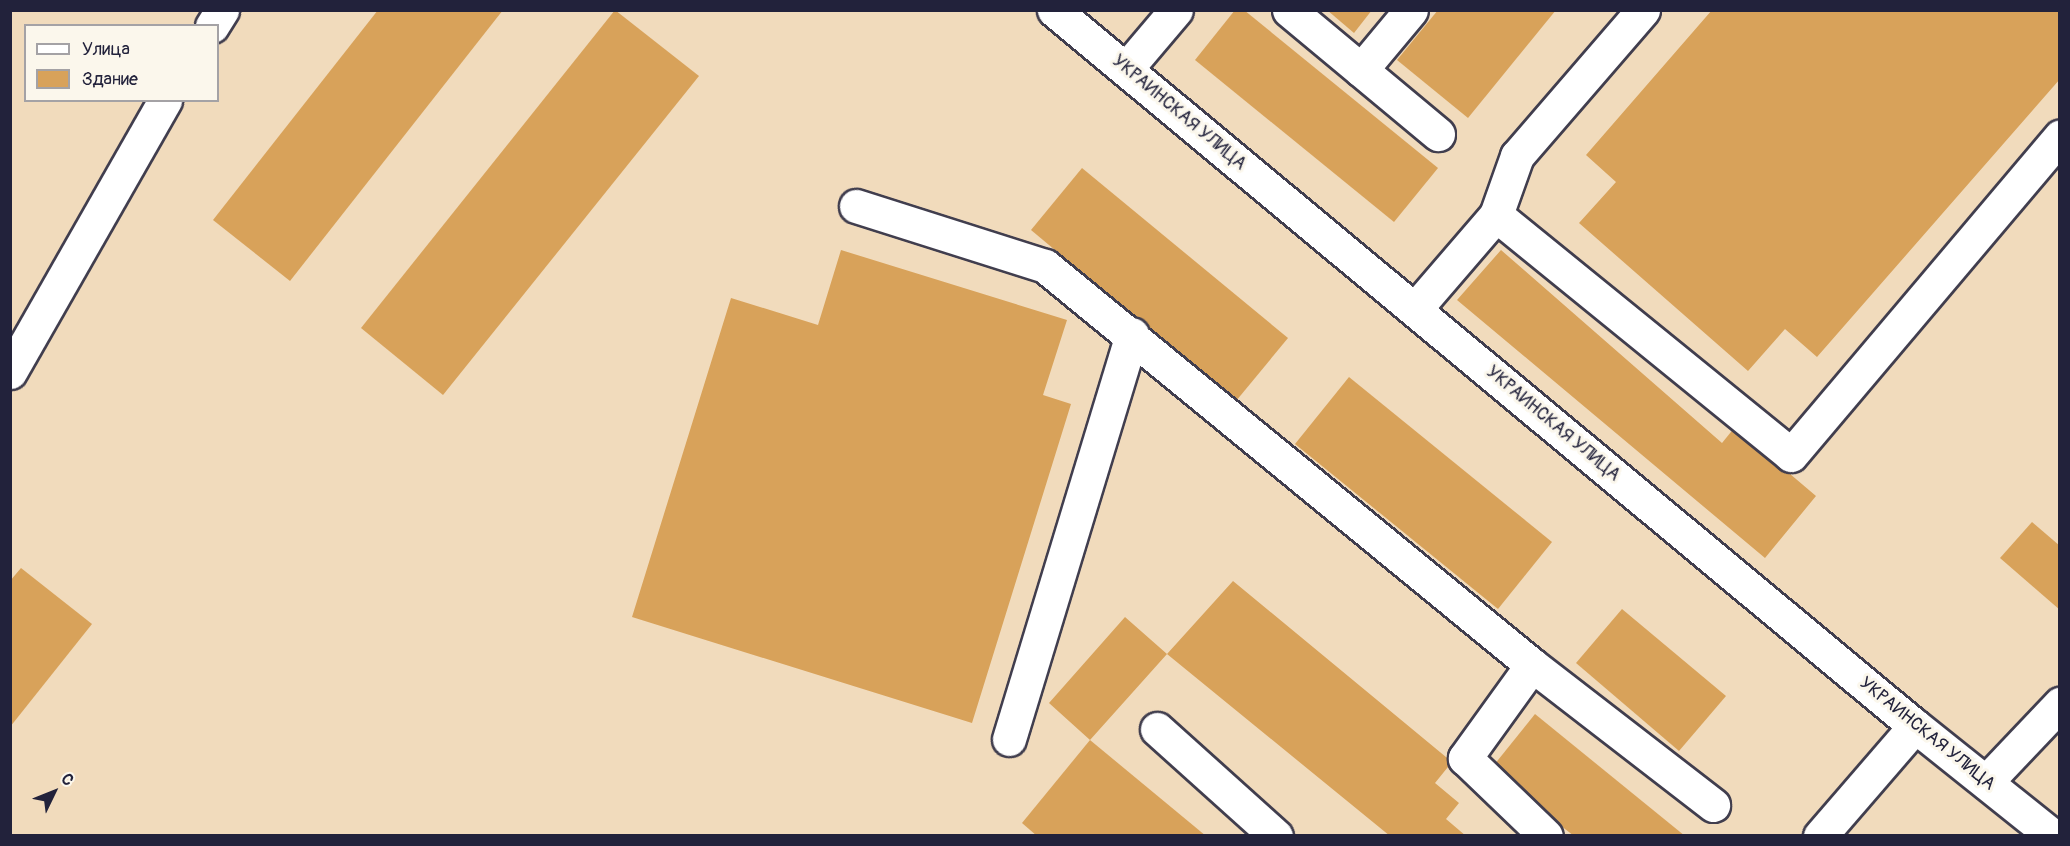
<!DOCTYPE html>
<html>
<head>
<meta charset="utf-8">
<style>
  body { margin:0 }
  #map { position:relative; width:2070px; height:846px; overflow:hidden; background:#f1dbbc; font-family:Pangolin,sans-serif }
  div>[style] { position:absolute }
  .building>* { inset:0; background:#d8a25a }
  .roads { filter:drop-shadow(2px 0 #413e4e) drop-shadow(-2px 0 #413e4e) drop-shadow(0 2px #413e4e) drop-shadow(0 -2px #413e4e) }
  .minor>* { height:33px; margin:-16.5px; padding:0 16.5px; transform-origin:16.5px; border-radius:16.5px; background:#fff }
  .major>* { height:33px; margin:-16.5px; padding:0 16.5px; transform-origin:16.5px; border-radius:16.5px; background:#fff }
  span { translate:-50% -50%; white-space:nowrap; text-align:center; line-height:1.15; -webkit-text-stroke:6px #fbf7ec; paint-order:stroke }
  .street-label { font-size:18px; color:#22223b }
  .frame { position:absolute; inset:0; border:12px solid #22223b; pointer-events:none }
  .legend { position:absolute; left:24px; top:24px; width:195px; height:78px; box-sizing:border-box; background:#fbf7ec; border:2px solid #a4a2a5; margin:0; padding:8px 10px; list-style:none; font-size:18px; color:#22223b }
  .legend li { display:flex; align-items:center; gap:12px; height:30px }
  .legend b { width:30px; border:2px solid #a4a2a5 }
  .north { position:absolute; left:24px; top:762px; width:60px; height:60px; -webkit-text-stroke:4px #fbf7ec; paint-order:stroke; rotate:47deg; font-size:16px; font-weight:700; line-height:24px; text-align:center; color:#22223b }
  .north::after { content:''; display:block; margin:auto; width:21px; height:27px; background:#22223b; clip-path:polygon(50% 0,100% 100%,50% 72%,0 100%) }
</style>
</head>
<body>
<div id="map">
  <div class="building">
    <div style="clip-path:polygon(378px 10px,503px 10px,290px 281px,213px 220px)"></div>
    <div style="clip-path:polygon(615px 10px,699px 76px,443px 395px,361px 328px)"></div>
    <div style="clip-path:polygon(1235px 10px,1244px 10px,1438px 168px,1394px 222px,1195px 60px)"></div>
    <div style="clip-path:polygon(1327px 10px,1372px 10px,1354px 33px)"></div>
    <div style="clip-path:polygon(1438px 10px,1556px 10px,1468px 118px,1397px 60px)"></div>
    <div style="clip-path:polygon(1712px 10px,2060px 10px,2060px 79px,1817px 357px,1785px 329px,1748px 371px,1579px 223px,1616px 182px,1586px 155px)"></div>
    <div style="clip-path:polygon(1082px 168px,1288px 338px,1236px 401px,1031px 230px)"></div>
    <div style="clip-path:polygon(841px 250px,1067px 320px,1043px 395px,1071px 404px,972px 723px,632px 617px,731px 298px,818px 325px)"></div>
    <div style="clip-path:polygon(1501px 250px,1722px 443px,1735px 427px,1816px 496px,1765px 558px,1457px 300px)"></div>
    <div style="clip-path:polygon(1349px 377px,1552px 542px,1498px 609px,1295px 444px)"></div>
    <div style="clip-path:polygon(2032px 522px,2060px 546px,2060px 610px,2000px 558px)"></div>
    <div style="clip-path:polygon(21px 568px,92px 624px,10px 727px,10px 581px)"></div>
    <div style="clip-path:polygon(1233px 581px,1452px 762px,1435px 783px,1459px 803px,1446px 819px,1466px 836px,1390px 836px,1167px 654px,1090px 740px,1049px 703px,1125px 617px,1167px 654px)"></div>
    <div style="clip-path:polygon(1622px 609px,1726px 696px,1679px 751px,1576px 663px)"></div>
    <div style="clip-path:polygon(1535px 714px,1685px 836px,1574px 836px,1490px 770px)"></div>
    <div style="clip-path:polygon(1090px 740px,1206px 836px,1037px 836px,1022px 823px)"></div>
  </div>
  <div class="roads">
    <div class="minor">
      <div style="left:1289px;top:10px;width:194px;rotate:39.8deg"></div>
      <div style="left:212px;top:26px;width:19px;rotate:-58deg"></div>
      <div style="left:1126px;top:69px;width:77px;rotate:-49.7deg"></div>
      <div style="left:1361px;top:70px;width:78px;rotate:-50.2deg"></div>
      <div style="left:856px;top:206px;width:198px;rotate:17.6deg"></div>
      <div style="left:1045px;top:266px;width:630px;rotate:39.33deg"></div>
      <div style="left:1532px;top:665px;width:229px;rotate:37.7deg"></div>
      <div style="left:1496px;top:215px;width:63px;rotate:-70.4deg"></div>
      <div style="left:1517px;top:156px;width:193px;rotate:-49.2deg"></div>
      <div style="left:1416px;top:308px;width:123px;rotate:-49.3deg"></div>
      <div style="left:1496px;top:215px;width:380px;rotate:39.1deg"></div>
      <div style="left:1791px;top:455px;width:417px;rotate:-49.8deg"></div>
      <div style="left:10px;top:372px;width:313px;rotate:-60.3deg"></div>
      <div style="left:1532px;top:665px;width:115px;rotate:125.8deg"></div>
      <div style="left:1465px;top:758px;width:112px;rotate:43.9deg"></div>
      <div style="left:1157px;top:729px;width:160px;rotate:42deg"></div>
      <div style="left:1009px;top:739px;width:423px;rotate:-73.1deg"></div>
      <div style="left:1986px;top:782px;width:108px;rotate:-46.5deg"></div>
      <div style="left:1820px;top:836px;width:145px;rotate:-49.2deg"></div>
    </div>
    <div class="major">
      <div style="left:1054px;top:10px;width:1120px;rotate:39.75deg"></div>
      <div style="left:1915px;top:726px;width:176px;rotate:38.6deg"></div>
    </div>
  </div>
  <div class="street-label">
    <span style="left:1179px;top:113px;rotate:40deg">УКРАИНСКАЯ УЛИЦА</span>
    <span style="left:1553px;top:424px;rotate:40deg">УКРАИНСКАЯ УЛИЦА</span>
    <span style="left:1927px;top:734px;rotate:39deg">УКРАИНСКАЯ УЛИЦА</span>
  </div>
  <div class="frame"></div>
  <ul class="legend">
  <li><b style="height:8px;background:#fff"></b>Улица</li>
  <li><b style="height:16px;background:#d8a25a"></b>Здание</li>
  </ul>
  <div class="north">С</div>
</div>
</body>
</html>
